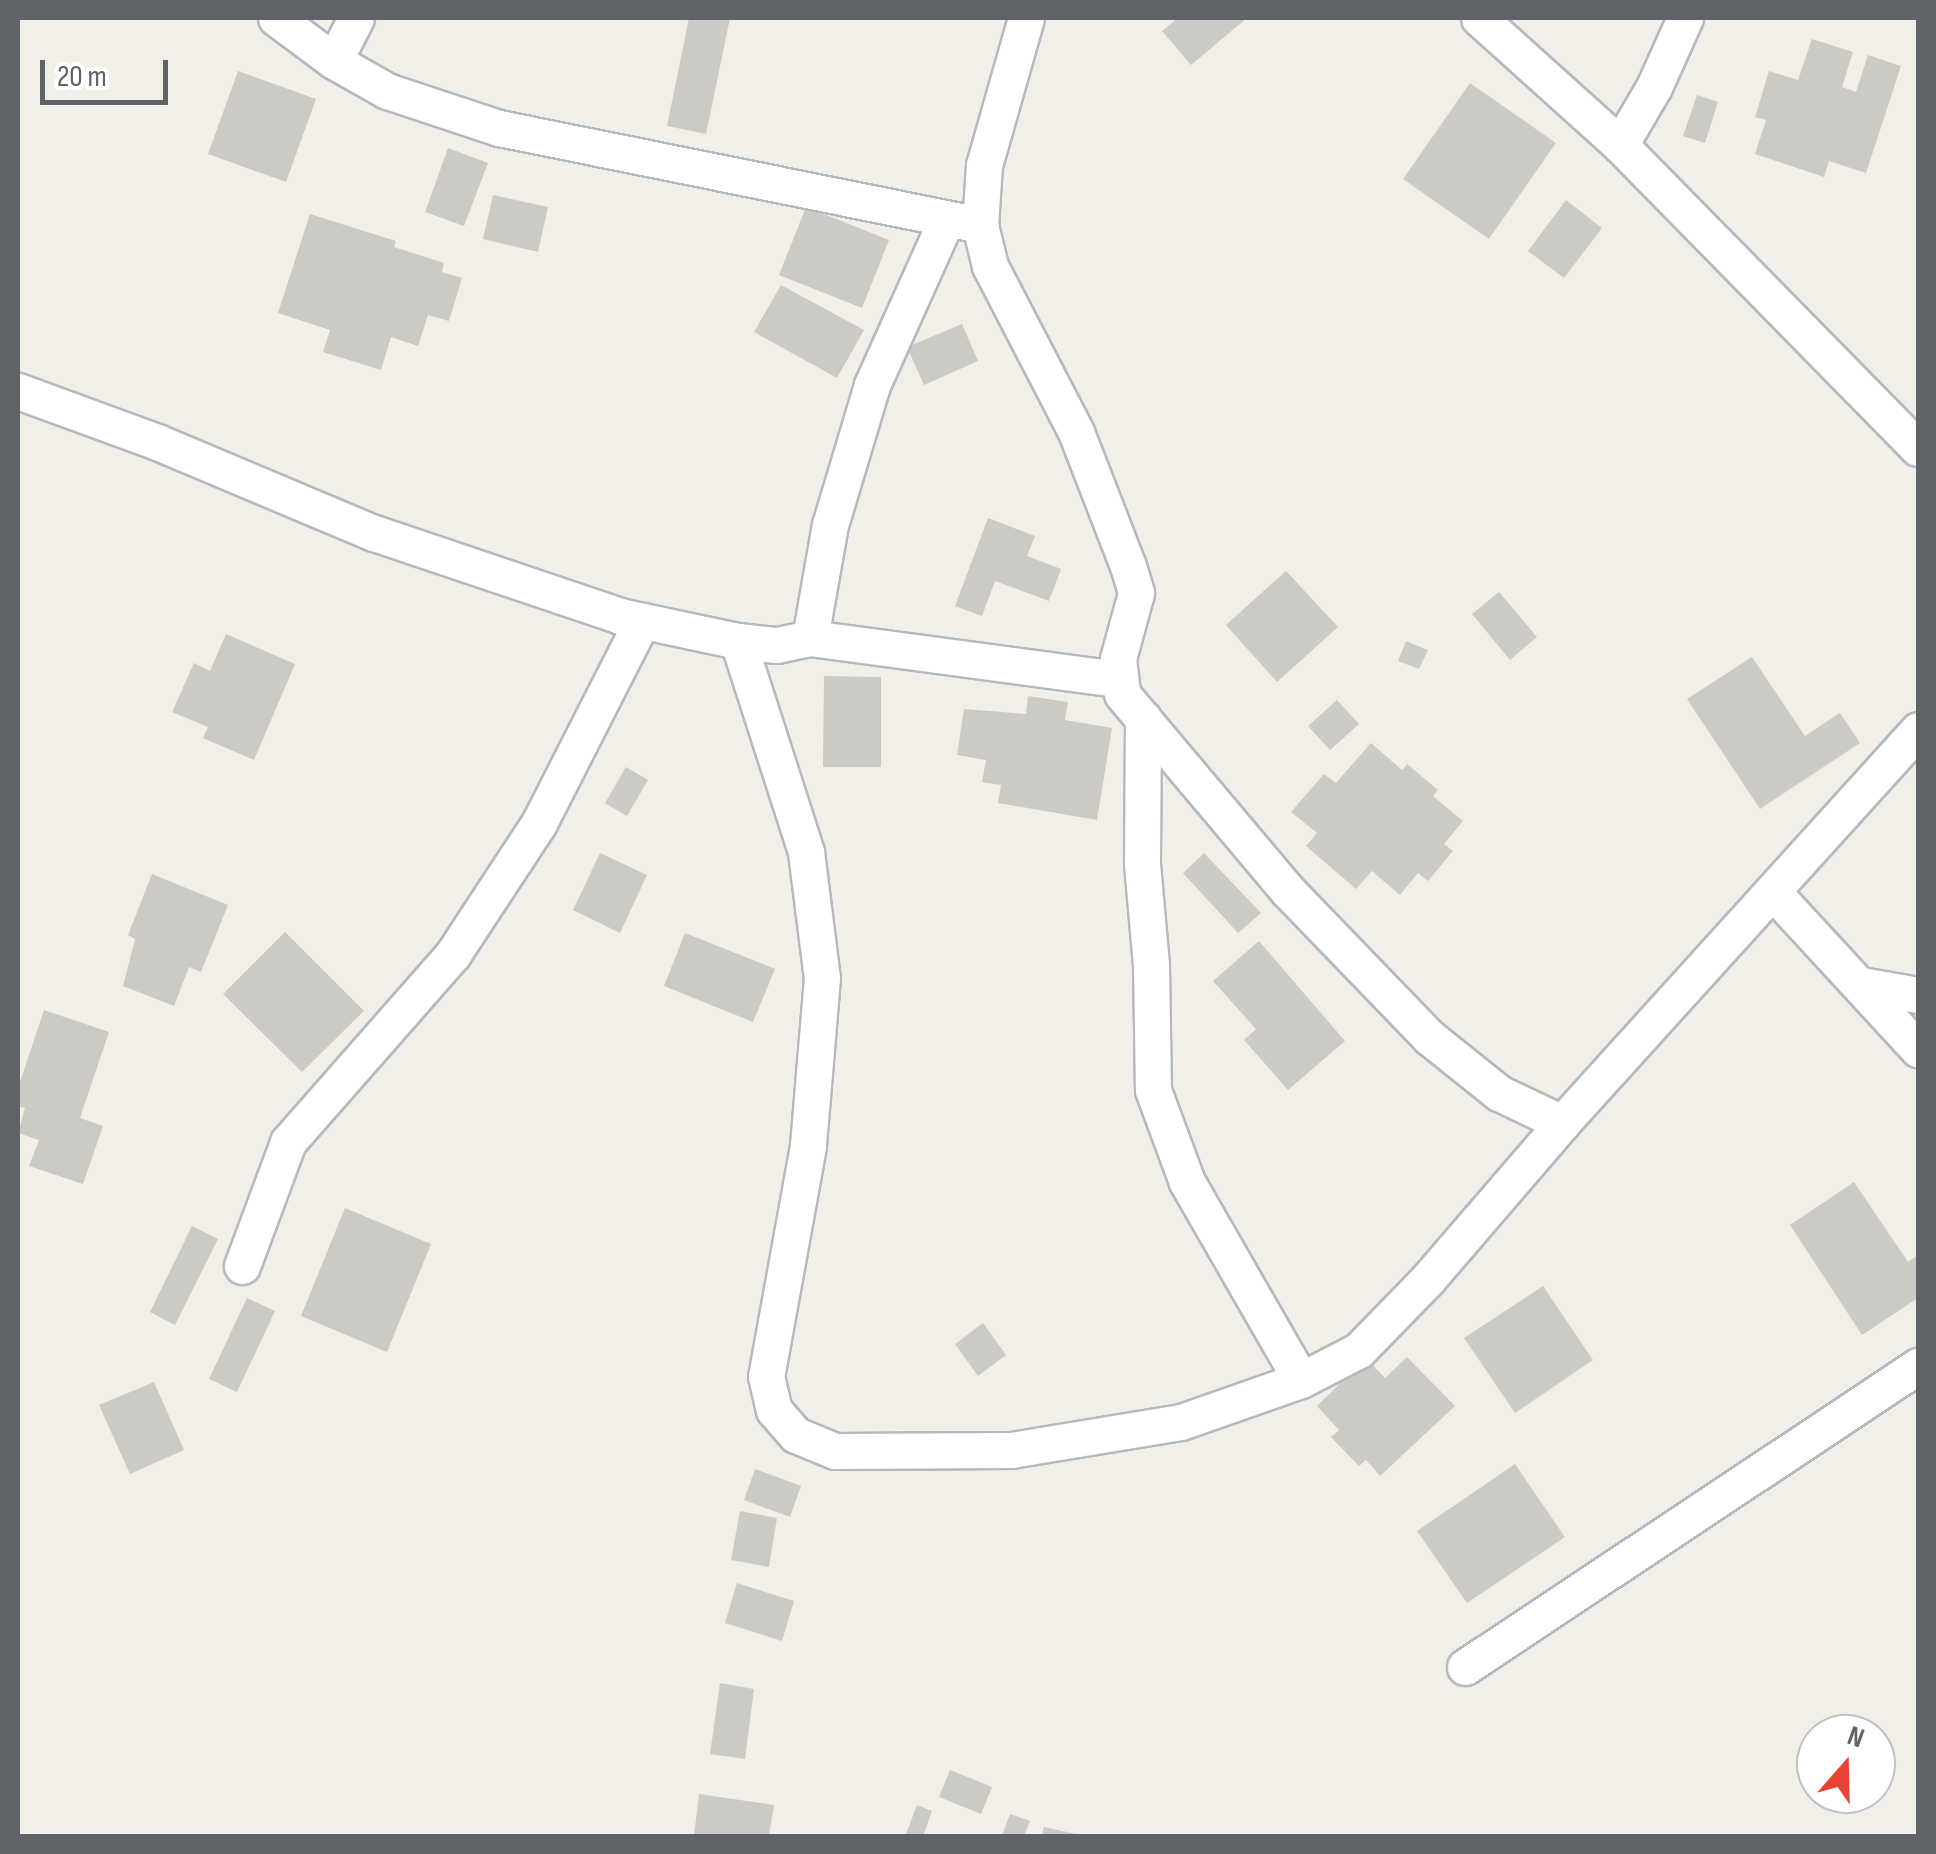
<!DOCTYPE html>
<html>
<head>
<meta charset="utf-8">
<style>
  body { margin:0 }
  #map { position:relative; width:1936px; height:1854px; overflow:hidden; background:#f1efe8; font-family:"Sofia Sans Condensed",sans-serif }
  div>[style] { position:absolute }
  .building>* { inset:0; background:#cccac5 }
  .roads { filter:drop-shadow(2px 0 #b5b8bc) drop-shadow(-2px 0 #b5b8bc) drop-shadow(0 2px #b5b8bc) drop-shadow(0 -2px #b5b8bc) }
  .minor>* { height:35px; margin:-17.5px; padding:0 17.5px; transform-origin:17.5px; border-radius:17.5px; background:#fff }
  span { translate:-50% -50%; white-space:nowrap; text-align:center; line-height:1.15; -webkit-text-stroke:10px #fff; paint-order:stroke }
  .frame { position:absolute; inset:0; border:20px solid #5f6368; pointer-events:none }
  .north { position:absolute; left:1796px; top:1714px; width:100px; height:100px; box-sizing:border-box; background:#fff; border:2px solid #bfc1c3; border-radius:50%; rotate:20deg; font-size:28px; font-weight:700; line-height:40px; text-align:center; color:#5f6368 }
  .north::after { content:''; display:block; margin:auto; width:35px; height:45px; background:#ea4335; clip-path:polygon(50% 0,100% 100%,50% 72%,0 100%) }
  .scale { position:absolute; left:40px; top:60px; width:128px; height:45px; box-sizing:border-box; border:5px solid #5f6368; border-top:0; padding-left:12px; font-size:30px; line-height:35px; white-space:nowrap; color:#5f6368; -webkit-text-stroke:8px #fff; paint-order:stroke }
</style>
</head>
<body>
<div id="map">
  <div class="building">
    <div style="clip-path:polygon(689px 18px,730px 18px,706px 134px,667px 126px)"></div>
    <div style="clip-path:polygon(1178px 18px,1247px 18px,1191px 65px,1162px 31px)"></div>
    <div style="clip-path:polygon(1812px 39px,1853px 52px,1842px 87px,1856px 92px,1868px 55px,1901px 66px,1866px 173px,1829px 161px,1824px 177px,1755px 154px,1766px 120px,1755px 117px,1769px 71px,1798px 80px)"></div>
    <div style="clip-path:polygon(238px 71px,316px 99px,286px 182px,208px 154px)"></div>
    <div style="clip-path:polygon(1470px 83px,1556px 143px,1489px 239px,1403px 179px)"></div>
    <div style="clip-path:polygon(1697px 95px,1718px 102px,1705px 143px,1683px 136px)"></div>
    <div style="clip-path:polygon(448px 148px,488px 163px,464px 226px,425px 212px)"></div>
    <div style="clip-path:polygon(493px 195px,548px 207px,538px 252px,483px 239px)"></div>
    <div style="clip-path:polygon(1566px 200px,1602px 228px,1564px 278px,1528px 251px)"></div>
    <div style="clip-path:polygon(806px 207px,889px 240px,862px 308px,779px 275px)"></div>
    <div style="clip-path:polygon(310px 214px,396px 241px,394px 247px,444px 263px,442px 272px,462px 278px,449px 321px,428px 315px,418px 346px,391px 337px,381px 370px,323px 352px,330px 330px,278px 313px)"></div>
    <div style="clip-path:polygon(781px 285px,864px 330px,837px 378px,754px 332px)"></div>
    <div style="clip-path:polygon(962px 324px,978px 361px,924px 385px,907px 347px)"></div>
    <div style="clip-path:polygon(988px 518px,1035px 536px,1027px 556px,1061px 569px,1049px 601px,995px 581px,982px 616px,955px 606px)"></div>
    <div style="clip-path:polygon(1286px 571px,1338px 627px,1277px 682px,1226px 625px)"></div>
    <div style="clip-path:polygon(1499px 592px,1537px 637px,1510px 660px,1472px 614px)"></div>
    <div style="clip-path:polygon(226px 634px,295px 664px,254px 760px,203px 738px,208px 727px,172px 712px,194px 663px,210px 671px)"></div>
    <div style="clip-path:polygon(1406px 641px,1428px 650px,1419px 669px,1398px 661px)"></div>
    <div style="clip-path:polygon(1752px 657px,1805px 736px,1840px 713px,1860px 743px,1760px 809px,1687px 699px)"></div>
    <div style="clip-path:polygon(824px 676px,881px 677px,881px 767px,823px 767px)"></div>
    <div style="clip-path:polygon(1028px 696px,1068px 702px,1065px 720px,1112px 728px,1097px 820px,998px 803px,1001px 785px,982px 782px,986px 760px,957px 755px,964px 709px,1026px 714px)"></div>
    <div style="clip-path:polygon(1337px 700px,1359px 724px,1330px 750px,1308px 726px)"></div>
    <div style="clip-path:polygon(1371px 743px,1402px 770px,1407px 764px,1438px 790px,1433px 796px,1463px 821px,1444px 844px,1453px 851px,1428px 881px,1418px 873px,1400px 895px,1372px 871px,1356px 889px,1306px 846px,1317px 833px,1291px 812px,1324px 774px,1336px 783px)"></div>
    <div style="clip-path:polygon(626px 767px,648px 780px,627px 816px,605px 803px)"></div>
    <div style="clip-path:polygon(600px 853px,647px 875px,620px 933px,573px 910px)"></div>
    <div style="clip-path:polygon(1204px 853px,1261px 913px,1238px 933px,1183px 873px)"></div>
    <div style="clip-path:polygon(152px 874px,228px 905px,201px 972px,189px 967px,174px 1006px,123px 986px,135px 939px,128px 935px)"></div>
    <div style="clip-path:polygon(285px 932px,364px 1011px,302px 1072px,223px 994px)"></div>
    <div style="clip-path:polygon(685px 933px,775px 969px,753px 1022px,664px 986px)"></div>
    <div style="clip-path:polygon(1259px 941px,1345px 1041px,1288px 1090px,1244px 1040px,1256px 1029px,1213px 981px)"></div>
    <div style="clip-path:polygon(44px 1010px,109px 1032px,80px 1118px,103px 1126px,83px 1184px,29px 1166px,39px 1140px,18px 1133px,25px 1108px,18px 1106px,18px 1088px)"></div>
    <div style="clip-path:polygon(1854px 1182px,1908px 1262px,1918px 1255px,1918px 1298px,1862px 1335px,1790px 1225px)"></div>
    <div style="clip-path:polygon(345px 1208px,431px 1244px,387px 1352px,301px 1316px)"></div>
    <div style="clip-path:polygon(192px 1226px,218px 1239px,175px 1325px,150px 1312px)"></div>
    <div style="clip-path:polygon(1543px 1286px,1593px 1360px,1515px 1413px,1464px 1338px)"></div>
    <div style="clip-path:polygon(247px 1298px,275px 1311px,237px 1392px,209px 1379px)"></div>
    <div style="clip-path:polygon(983px 1323px,1006px 1355px,978px 1376px,955px 1344px)"></div>
    <div style="clip-path:polygon(1407px 1357px,1455px 1406px,1380px 1476px,1366px 1460px,1359px 1466px,1331px 1437px,1339px 1430px,1317px 1406px,1366px 1358px,1385px 1378px)"></div>
    <div style="clip-path:polygon(154px 1382px,184px 1450px,130px 1474px,99px 1405px)"></div>
    <div style="clip-path:polygon(1515px 1464px,1565px 1537px,1467px 1603px,1417px 1531px)"></div>
    <div style="clip-path:polygon(755px 1469px,801px 1486px,790px 1517px,744px 1500px)"></div>
    <div style="clip-path:polygon(740px 1511px,777px 1518px,769px 1567px,731px 1560px)"></div>
    <div style="clip-path:polygon(737px 1583px,794px 1601px,782px 1641px,725px 1623px)"></div>
    <div style="clip-path:polygon(720px 1683px,754px 1689px,745px 1759px,710px 1754px)"></div>
    <div style="clip-path:polygon(950px 1770px,992px 1787px,981px 1814px,939px 1797px)"></div>
    <div style="clip-path:polygon(699px 1794px,774px 1805px,769px 1836px,694px 1836px)"></div>
    <div style="clip-path:polygon(917px 1805px,932px 1811px,923px 1836px,906px 1834px)"></div>
    <div style="clip-path:polygon(1010px 1814px,1030px 1821px,1024px 1836px,1002px 1836px)"></div>
    <div style="clip-path:polygon(1044px 1827px,1081px 1835px,1081px 1836px,1042px 1836px)"></div>
  </div>
  <div class="roads">
    <div class="minor">
      <div style="left:276px;top:18px;width:72px;rotate:36.6deg"></div>
      <div style="left:334px;top:61px;width:61px;rotate:29.5deg"></div>
      <div style="left:387px;top:91px;width:118px;rotate:18.3deg"></div>
      <div style="left:499px;top:128px;width:491px;rotate:11.4deg"></div>
      <div style="left:1026px;top:18px;width:153px;rotate:105.9deg"></div>
      <div style="left:984px;top:165px;width:60px;rotate:93.8deg"></div>
      <div style="left:980px;top:225px;width:42px;rotate:76.3deg"></div>
      <div style="left:990px;top:266px;width:187px;rotate:62.6deg"></div>
      <div style="left:1076px;top:432px;width:144px;rotate:68.8deg"></div>
      <div style="left:1128px;top:566px;width:28px;rotate:73deg"></div>
      <div style="left:1136px;top:593px;width:68px;rotate:105.3deg"></div>
      <div style="left:1118px;top:659px;width:35px;rotate:83deg"></div>
      <div style="left:1122px;top:694px;width:258px;rotate:49.9deg"></div>
      <div style="left:1288px;top:891px;width:203px;rotate:46deg"></div>
      <div style="left:1429px;top:1037px;width:90px;rotate:38.7deg"></div>
      <div style="left:1499px;top:1093px;width:70px;rotate:25.5deg"></div>
      <div style="left:1479px;top:18px;width:190px;rotate:42deg"></div>
      <div style="left:1620px;top:145px;width:425px;rotate:45.5deg"></div>
      <div style="left:334px;top:61px;width:48px;rotate:-62.9deg"></div>
      <div style="left:1620px;top:145px;width:67px;rotate:-59.6deg"></div>
      <div style="left:1654px;top:87px;width:76px;rotate:-65.8deg"></div>
      <div style="left:18px;top:391px;width:148px;rotate:20.1deg"></div>
      <div style="left:157px;top:442px;width:235px;rotate:22.8deg"></div>
      <div style="left:374px;top:533px;width:260px;rotate:18.6deg"></div>
      <div style="left:620px;top:616px;width:121px;rotate:12deg"></div>
      <div style="left:738px;top:641px;width:39px;rotate:6deg"></div>
      <div style="left:777px;top:645px;width:34px;rotate:-12deg"></div>
      <div style="left:810px;top:638px;width:310px;rotate:7.6deg"></div>
      <div style="left:810px;top:638px;width:115px;rotate:-80deg"></div>
      <div style="left:830px;top:525px;width:146px;rotate:-73.3deg"></div>
      <div style="left:872px;top:385px;width:181px;rotate:-65.8deg"></div>
      <div style="left:738px;top:641px;width:222px;rotate:72.1deg"></div>
      <div style="left:806px;top:852px;width:127px;rotate:82.8deg"></div>
      <div style="left:822px;top:978px;width:169px;rotate:94.8deg"></div>
      <div style="left:808px;top:1146px;width:234px;rotate:100.3deg"></div>
      <div style="left:766px;top:1376px;width:35px;rotate:77deg"></div>
      <div style="left:774px;top:1410px;width:33px;rotate:49deg"></div>
      <div style="left:796px;top:1435px;width:42px;rotate:22.3deg"></div>
      <div style="left:835px;top:1451px;width:176px;rotate:-0.3deg"></div>
      <div style="left:1011px;top:1450px;width:172px;rotate:-9.4deg"></div>
      <div style="left:1181px;top:1422px;width:127px;rotate:-19.3deg"></div>
      <div style="left:1301px;top:1380px;width:65px;rotate:-27.3deg"></div>
      <div style="left:1359px;top:1350px;width:99px;rotate:-45.8deg"></div>
      <div style="left:1428px;top:1279px;width:206px;rotate:-49.3deg"></div>
      <div style="left:1562px;top:1123px;width:530px;rotate:-47.83deg"></div>
      <div style="left:1143px;top:718px;width:146px;rotate:90.4deg"></div>
      <div style="left:1142px;top:864px;width:101px;rotate:84.9deg"></div>
      <div style="left:1151px;top:965px;width:125px;rotate:89.1deg"></div>
      <div style="left:1153px;top:1090px;width:98px;rotate:69.7deg"></div>
      <div style="left:1187px;top:1182px;width:228px;rotate:60.1deg"></div>
      <div style="left:1773px;top:892px;width:214px;rotate:47.3deg"></div>
      <div style="left:1861px;top:985px;width:58px;rotate:10deg"></div>
      <div style="left:242px;top:1266px;width:132px;rotate:-69.6deg"></div>
      <div style="left:288px;top:1142px;width:250px;rotate:-48.7deg"></div>
      <div style="left:453px;top:954px;width:157px;rotate:-56.7deg"></div>
      <div style="left:539px;top:823px;width:227px;rotate:-63deg"></div>
      <div style="left:1465px;top:1667px;width:544px;rotate:-33.6deg"></div>
    </div>
  </div>
  <div class="frame"></div>
  <div class="north">N</div>
  <div class="scale">20 m</div>
</div>
</body>
</html>
